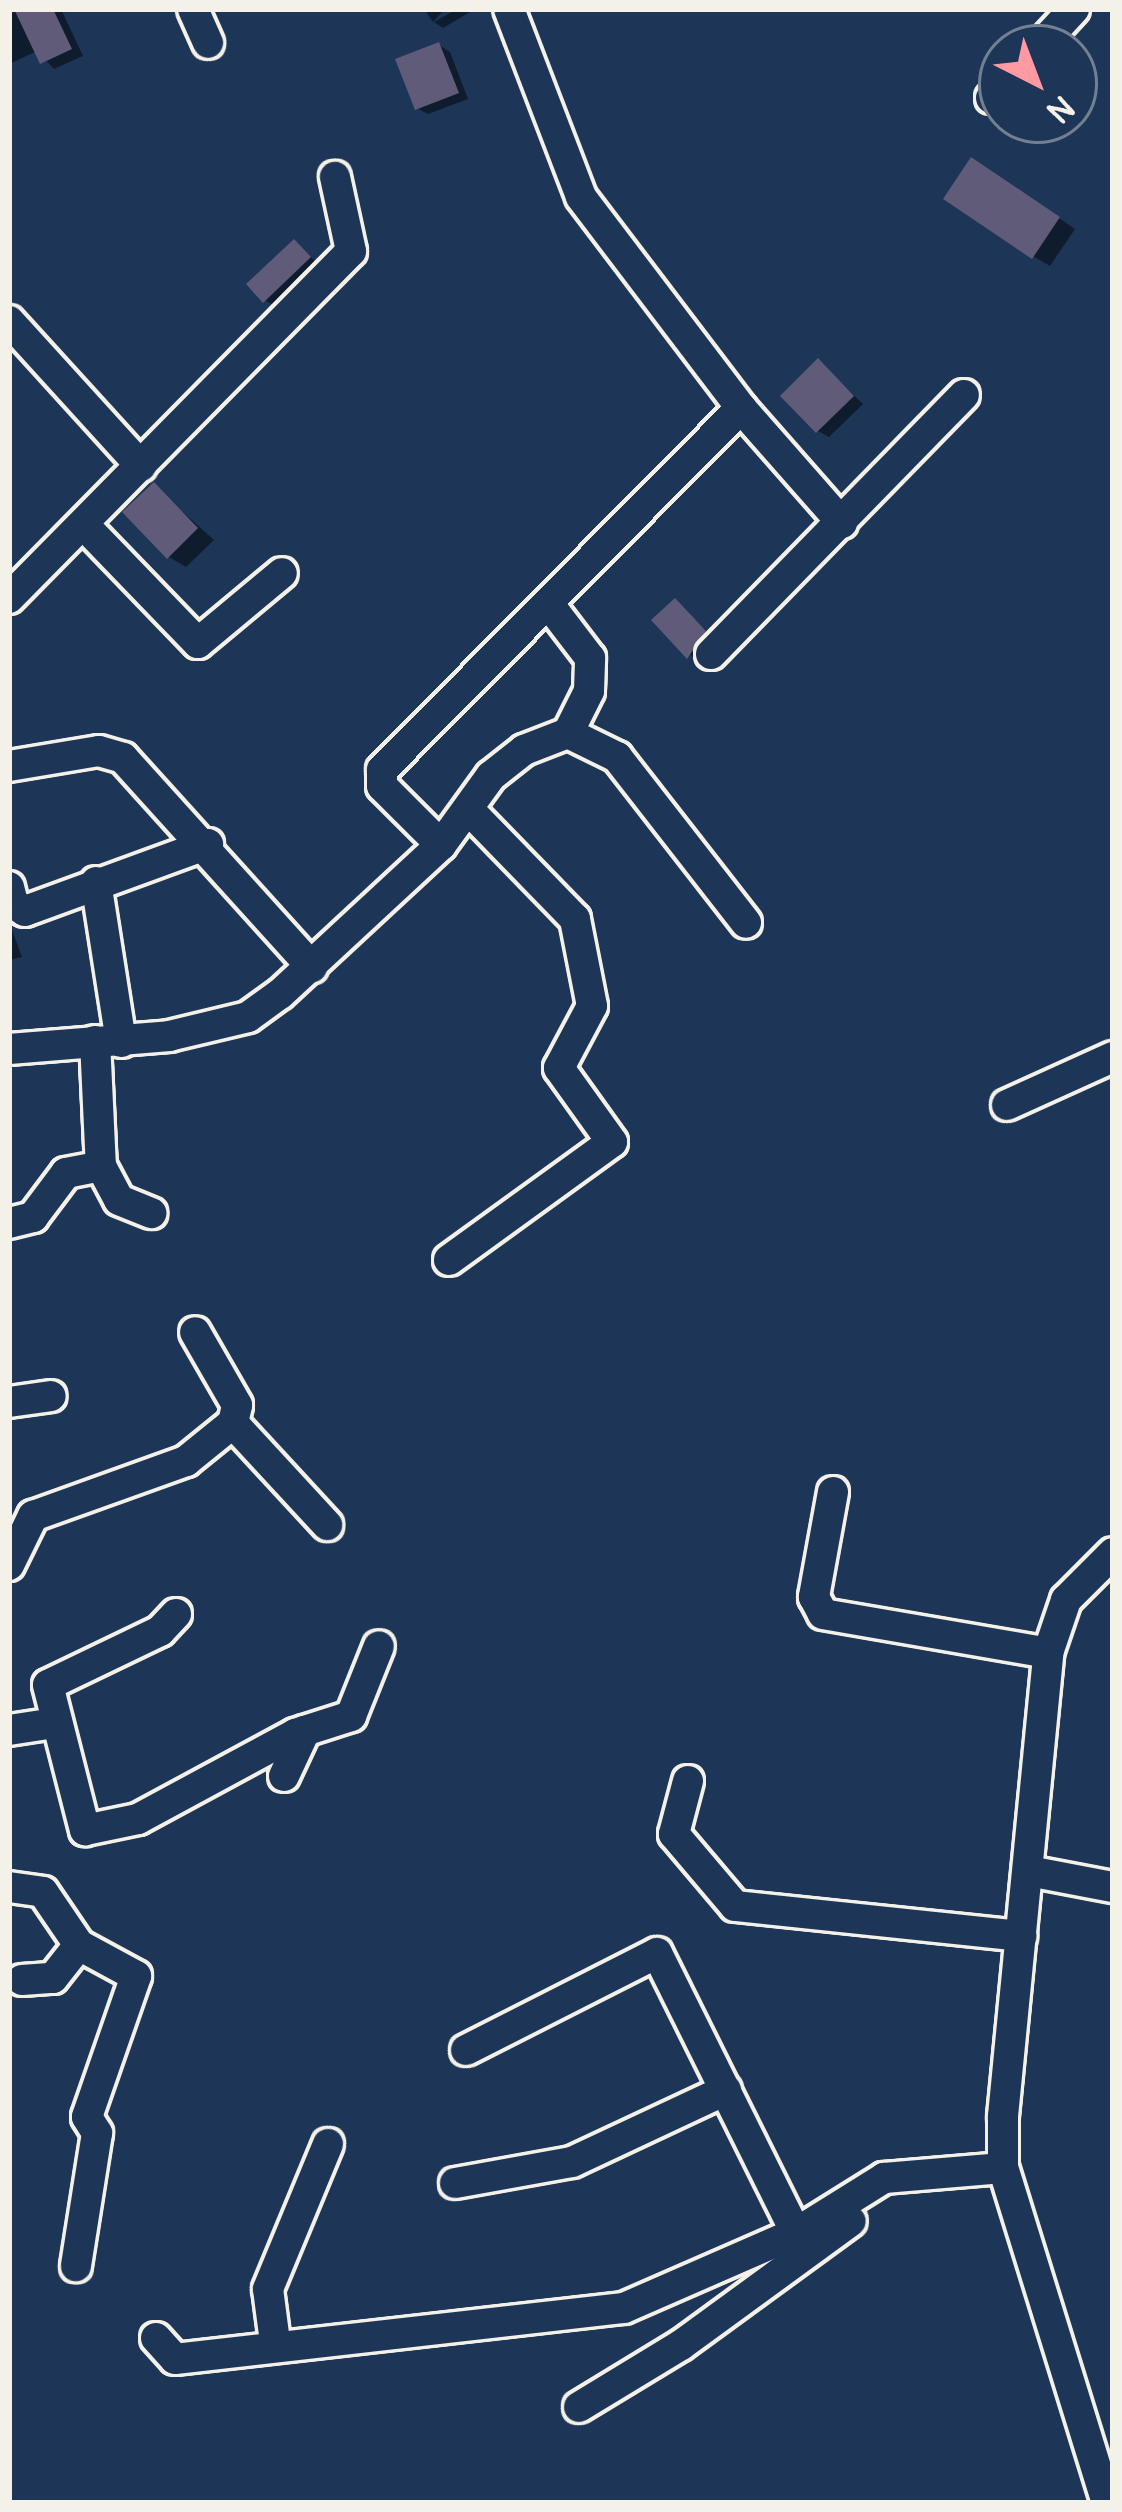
<!DOCTYPE html>
<html>
<head>
<meta charset="utf-8">
<style>
  body { margin:0 }
  #map { position:relative; width:1122px; height:2512px; overflow:hidden; background:#1d3557; font-family:Pangolin,sans-serif }
  div>[style] { position:absolute }
  .shadow>* { inset:0; background:#0007 }
  .building>* { inset:0; background:#5f5b78 }
  .roads { filter:drop-shadow(3px 0 #f4f1e8) drop-shadow(-3px 0 #f4f1e8) drop-shadow(0 3px #f4f1e8) drop-shadow(0 -3px #f4f1e8) }
  .minor>* { height:30px; margin:-15px; padding:0 15px; transform-origin:15px; border-radius:15px; background:#1d3557 }
  span { translate:-50% -50%; white-space:nowrap; text-align:center; line-height:1.15; -webkit-text-stroke:10px #1d3557; paint-order:stroke }
  .frame { position:absolute; inset:0; border:12px solid #f4f1e8; pointer-events:none }
  .north { position:absolute; left:978px; top:24px; width:120px; height:120px; box-sizing:border-box; background:#1d3557; border:3px solid #738091; border-radius:50%; rotate:138deg; font-size:33px; font-weight:700; line-height:48px; text-align:center; color:#f4f1e8 }
  .north::after { content:''; display:block; margin:auto; width:42px; height:54px; background:#ff9aa2; clip-path:polygon(50% 0,100% 100%,50% 72%,0 100%) }
</style>
</head>
<body>
<div id="map">
  <div class="shadow">
    <div style="clip-path:polygon(19px 9px,61px 9px,83px 56px,54px 69px,37px 51px,9px 64px,9px 14px)"></div>
    <div style="clip-path:polygon(424px 9px,445px 9px,433px 22px)"></div>
    <div style="clip-path:polygon(457px 9px,475px 9px,443px 28px,434px 22px)"></div>
    <div style="clip-path:polygon(439px 45px,450px 52px,468px 99px,428px 114px,417px 108px)"></div>
    <div style="clip-path:polygon(989px 171px,1075px 229px,1050px 266px,1033px 256px)"></div>
    <div style="clip-path:polygon(294px 243px,320px 265px,276px 307px,265px 300px)"></div>
    <div style="clip-path:polygon(819px 362px,863px 404px,829px 437px,818px 431px)"></div>
    <div style="clip-path:polygon(154px 486px,214px 540px,186px 567px,169px 557px)"></div>
    <div style="clip-path:polygon(676px 602px,715px 639px,699px 663px,655px 620px)"></div>
    <div style="clip-path:polygon(9px 922px,22px 957px,9px 960px)"></div>
  </div>
  <div class="building">
    <div style="clip-path:polygon(14px 9px,53px 9px,72px 49px,40px 64px)"></div>
    <div style="clip-path:polygon(439px 42px,459px 93px,415px 110px,395px 59px)"></div>
    <div style="clip-path:polygon(971px 157px,1060px 217px,1032px 259px,943px 199px)"></div>
    <div style="clip-path:polygon(294px 239px,311px 257px,263px 303px,246px 284px)"></div>
    <div style="clip-path:polygon(818px 358px,854px 396px,816px 433px,780px 396px)"></div>
    <div style="clip-path:polygon(154px 482px,198px 528px,167px 559px,122px 512px)"></div>
    <div style="clip-path:polygon(675px 598px,706px 631px,687px 659px,651px 620px)"></div>
  </div>
  <div class="roads">
    <div class="minor">
      <div style="left:193px;top:9px;width:37px;rotate:66deg"></div>
      <div style="left:509px;top:9px;width:201px;rotate:69deg"></div>
      <div style="left:581px;top:197px;width:265px;rotate:52.8deg"></div>
      <div style="left:741px;top:408px;width:153px;rotate:48.7deg"></div>
      <div style="left:1038px;top:48px;width:53px;rotate:-47.3deg"></div>
      <div style="left:991px;top:98px;width:16px;rotate:-47deg"></div>
      <div style="left:9px;top:321px;width:196px;rotate:47.7deg"></div>
      <div style="left:84px;top:525px;width:164px;rotate:46deg"></div>
      <div style="left:198px;top:643px;width:109px;rotate:-39.8deg"></div>
      <div style="left:9px;top:598px;width:487px;rotate:-45.4deg"></div>
      <div style="left:351px;top:251px;width:76px;rotate:-102.2deg"></div>
      <div style="left:711px;top:654px;width:362px;rotate:-45.7deg"></div>
      <div style="left:568px;top:733px;width:55px;rotate:26.1deg"></div>
      <div style="left:617px;top:757px;width:210px;rotate:52.1deg"></div>
      <div style="left:9px;top:766px;width:91px;rotate:-9.5deg"></div>
      <div style="left:99px;top:751px;width:25px;rotate:16deg"></div>
      <div style="left:123px;top:758px;width:282px;rotate:47.9deg"></div>
      <div style="left:441px;top:845px;width:83px;rotate:-135deg"></div>
      <div style="left:382px;top:786px;width:16px;rotate:-90deg"></div>
      <div style="left:382px;top:770px;width:510px;rotate:-45.24deg"></div>
      <div style="left:96px;top:882px;width:162px;rotate:81.1deg"></div>
      <div style="left:9px;top:887px;width:16px;rotate:76deg"></div>
      <div style="left:13px;top:903px;width:14px;rotate:34deg"></div>
      <div style="left:25px;top:911px;width:195px;rotate:-20.1deg"></div>
      <div style="left:95px;top:1041px;width:125px;rotate:87.3deg"></div>
      <div style="left:101px;top:1166px;width:38px;rotate:62deg"></div>
      <div style="left:119px;top:1200px;width:35px;rotate:22deg"></div>
      <div style="left:9px;top:1049px;width:161px;rotate:-4.6deg"></div>
      <div style="left:169px;top:1036px;width:81px;rotate:-13.5deg"></div>
      <div style="left:248px;top:1017px;width:39px;rotate:-36deg"></div>
      <div style="left:280px;top:994px;width:219px;rotate:-42.8deg"></div>
      <div style="left:441px;top:845px;width:85px;rotate:-54.1deg"></div>
      <div style="left:491px;top:776px;width:42px;rotate:-38.2deg"></div>
      <div style="left:524px;top:750px;width:47px;rotate:-21.1deg"></div>
      <div style="left:568px;top:733px;width:47px;rotate:-63.4deg"></div>
      <div style="left:589px;top:691px;width:33px;rotate:-88deg"></div>
      <div style="left:590px;top:658px;width:69px;rotate:-127.4deg"></div>
      <div style="left:1007px;top:1105px;width:116px;rotate:-24.4deg"></div>
      <div style="left:9px;top:1223px;width:25px;rotate:-14deg"></div>
      <div style="left:33px;top:1217px;width:55px;rotate:-53.1deg"></div>
      <div style="left:66px;top:1173px;width:36px;rotate:-11deg"></div>
      <div style="left:449px;top:1260px;width:201px;rotate:-35.9deg"></div>
      <div style="left:612px;top:1142px;width:91px;rotate:-125.6deg"></div>
      <div style="left:559px;top:1068px;width:70px;rotate:-62deg"></div>
      <div style="left:592px;top:1006px;width:89px;rotate:-101.1deg"></div>
      <div style="left:575px;top:919px;width:153px;rotate:-134.2deg"></div>
      <div style="left:9px;top:1402px;width:42px;rotate:-8.1deg"></div>
      <div style="left:233px;top:1423px;width:139px;rotate:47.3deg"></div>
      <div style="left:833px;top:1492px;width:107px;rotate:100.3deg"></div>
      <div style="left:814px;top:1597px;width:19px;rotate:62deg"></div>
      <div style="left:823px;top:1614px;width:228px;rotate:9.8deg"></div>
      <div style="left:9px;top:1565px;width:55px;rotate:-63.9deg"></div>
      <div style="left:33px;top:1516px;width:163px;rotate:-19.8deg"></div>
      <div style="left:186px;top:1461px;width:60px;rotate:-39deg"></div>
      <div style="left:233px;top:1423px;width:18px;rotate:-77deg"></div>
      <div style="left:237px;top:1405px;width:84px;rotate:-119.9deg"></div>
      <div style="left:176px;top:1614px;width:23px;rotate:133deg"></div>
      <div style="left:160px;top:1631px;width:124px;rotate:154.3deg"></div>
      <div style="left:48px;top:1685px;width:150px;rotate:75.7deg"></div>
      <div style="left:85px;top:1830px;width:54px;rotate:-11.7deg"></div>
      <div style="left:138px;top:1819px;width:179px;rotate:-28.4deg"></div>
      <div style="left:295px;top:1734px;width:59px;rotate:-17.8deg"></div>
      <div style="left:351px;top:1716px;width:75px;rotate:-68.2deg"></div>
      <div style="left:9px;top:1730px;width:46px;rotate:-8.8deg"></div>
      <div style="left:284px;top:1776px;width:50px;rotate:-65deg"></div>
      <div style="left:688px;top:1781px;width:55px;rotate:104.8deg"></div>
      <div style="left:674px;top:1834px;width:94px;rotate:49.7deg"></div>
      <div style="left:735px;top:1906px;width:288px;rotate:6deg"></div>
      <div style="left:1029px;top:1871px;width:86px;rotate:10.8deg"></div>
      <div style="left:9px;top:1887px;width:34px;rotate:8deg"></div>
      <div style="left:43px;top:1892px;width:64px;rotate:55.8deg"></div>
      <div style="left:79px;top:1945px;width:65px;rotate:28.5deg"></div>
      <div style="left:136px;top:1976px;width:149px;rotate:109.2deg"></div>
      <div style="left:87px;top:2117px;width:19px;rotate:58deg"></div>
      <div style="left:97px;top:2133px;width:135px;rotate:99deg"></div>
      <div style="left:22px;top:1980px;width:31px;rotate:-4deg"></div>
      <div style="left:53px;top:1978px;width:42px;rotate:-51.8deg"></div>
      <div style="left:466px;top:2050px;width:214px;rotate:-26.9deg"></div>
      <div style="left:657px;top:1953px;width:313px;rotate:63.6deg"></div>
      <div style="left:455px;top:2183px;width:119px;rotate:-10.2deg"></div>
      <div style="left:572px;top:2162px;width:170px;rotate:-25.1deg"></div>
      <div style="left:156px;top:2338px;width:28px;rotate:48deg"></div>
      <div style="left:175px;top:2359px;width:452px;rotate:-6.5deg"></div>
      <div style="left:624px;top:2308px;width:188px;rotate:-23.6deg"></div>
      <div style="left:796px;top:2233px;width:104px;rotate:-32deg"></div>
      <div style="left:884px;top:2178px;width:119px;rotate:-4.8deg"></div>
      <div style="left:275px;top:2342px;width:53px;rotate:-97.5deg"></div>
      <div style="left:268px;top:2289px;width:157px;rotate:-67.5deg"></div>
      <div style="left:579px;top:2407px;width:119px;rotate:-31.3deg"></div>
      <div style="left:681px;top:2345px;width:210px;rotate:-36.1deg"></div>
      <div style="left:1107px;top:2503px;width:351px;rotate:-107.2deg"></div>
      <div style="left:1003px;top:2168px;width:52px;rotate:-90deg"></div>
      <div style="left:1003px;top:2116px;width:465px;rotate:-84.4deg"></div>
      <div style="left:1048px;top:1653px;width:56px;rotate:-71.2deg"></div>
      <div style="left:1066px;top:1600px;width:66px;rotate:-45deg"></div>
    </div>
  </div>
  <div class="frame"></div>
  <div class="north">N</div>
</div>
</body>
</html>
